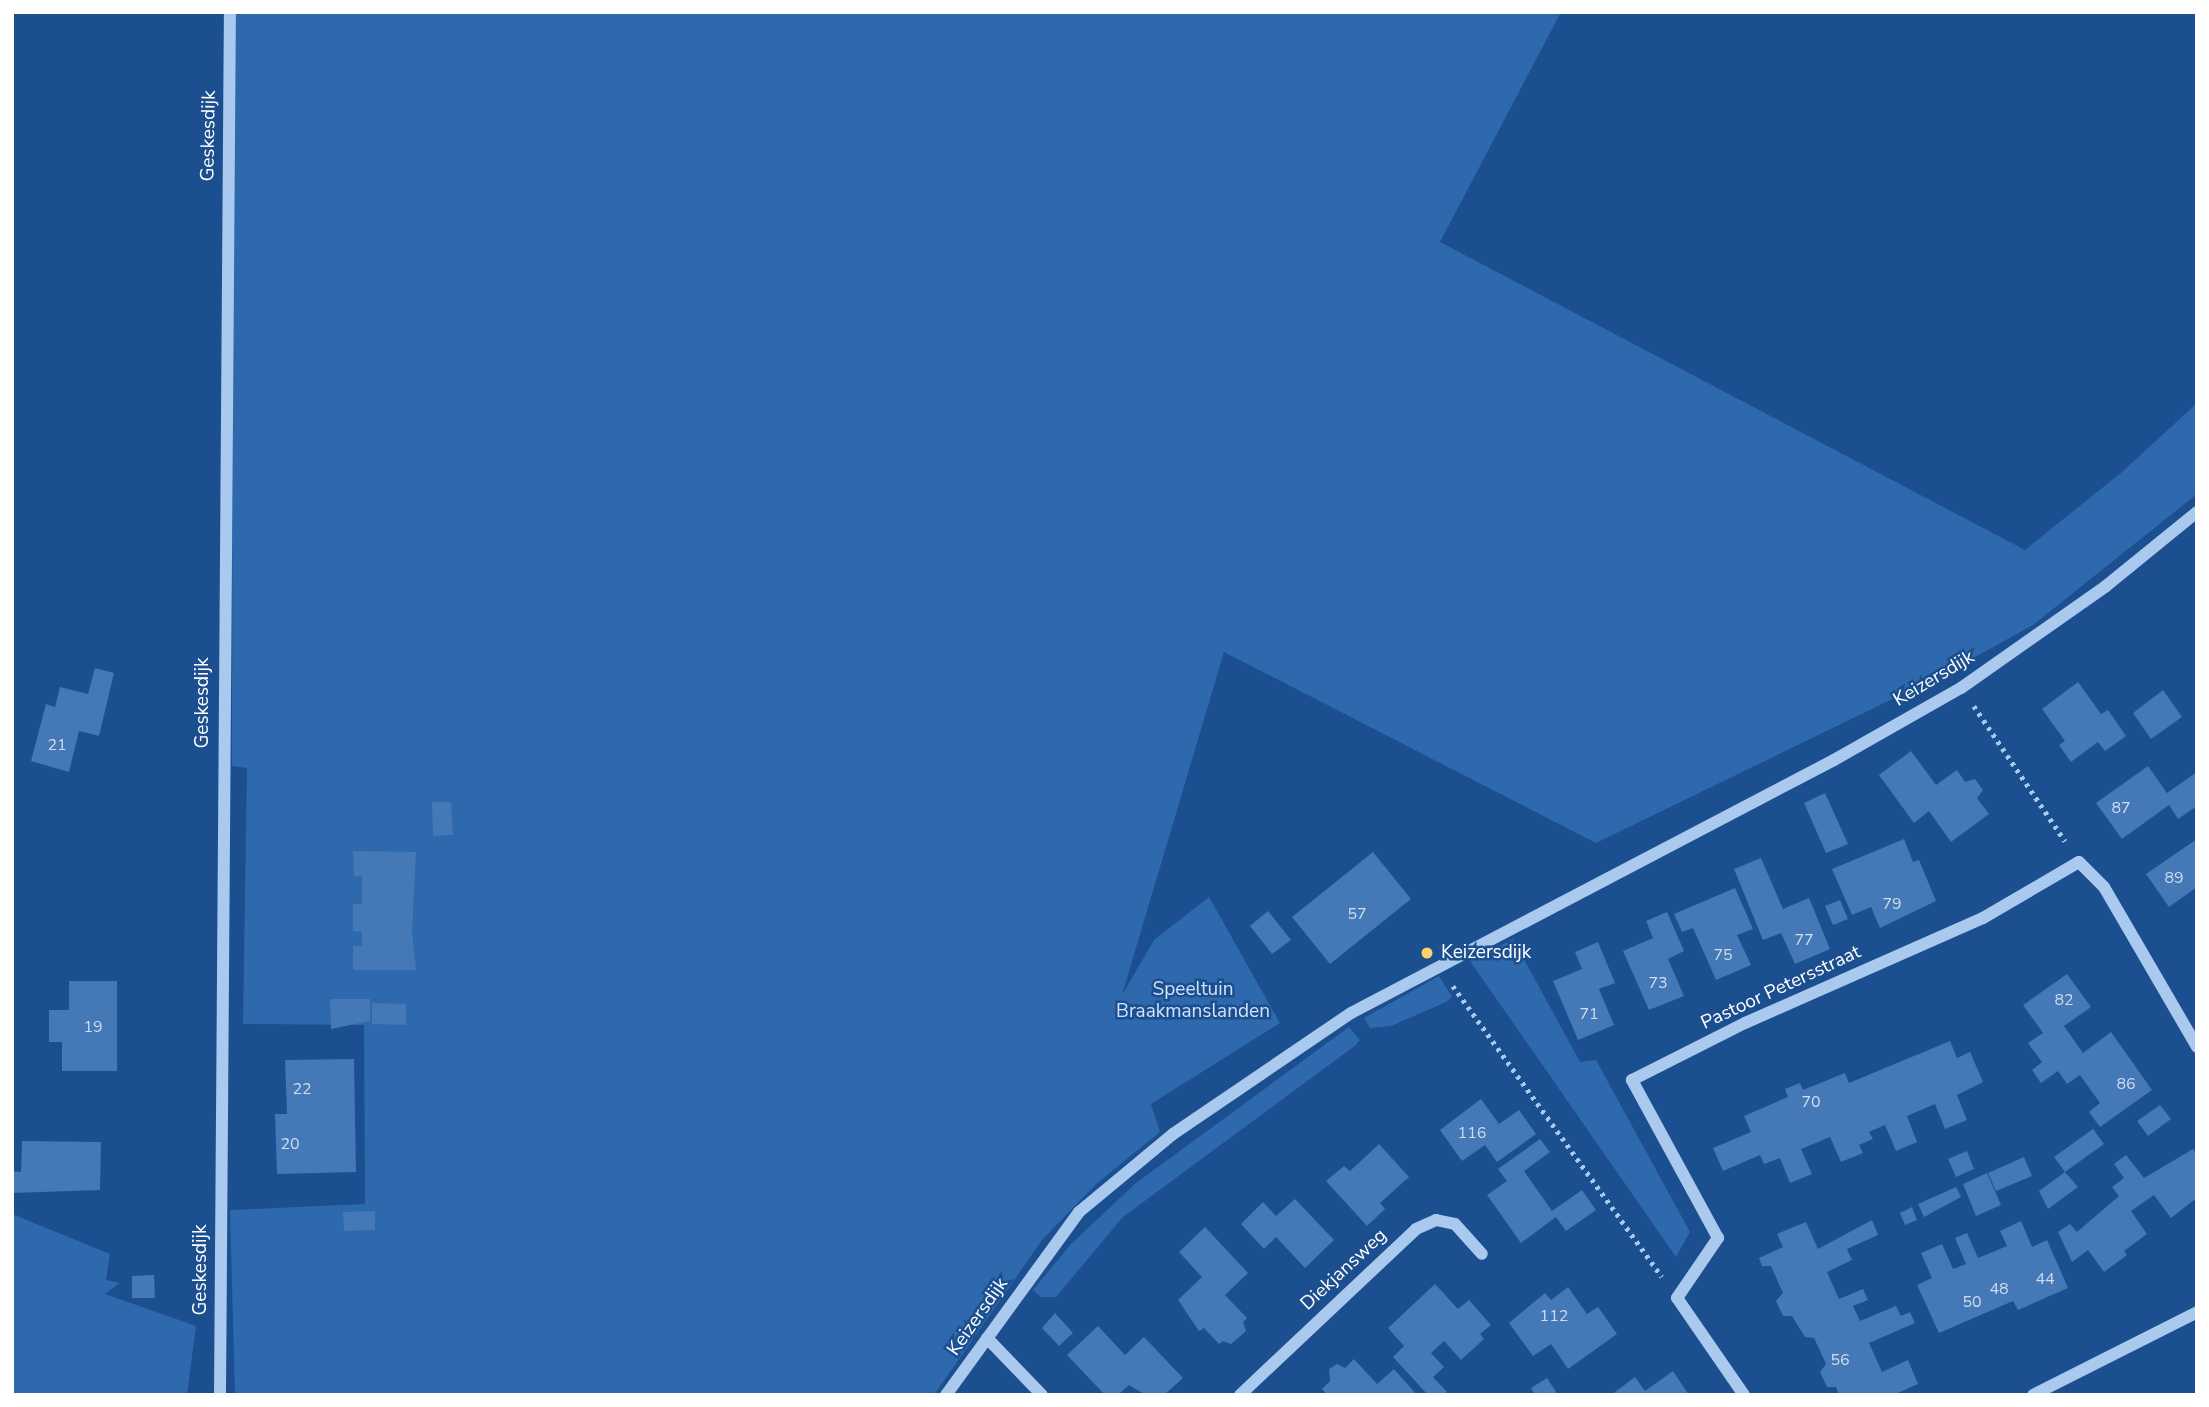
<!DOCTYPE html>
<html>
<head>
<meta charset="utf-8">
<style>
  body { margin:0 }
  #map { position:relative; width:2209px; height:1407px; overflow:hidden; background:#1b4f8f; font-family:"Nunito Sans",sans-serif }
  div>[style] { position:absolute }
  .green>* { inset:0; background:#2e69ad }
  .building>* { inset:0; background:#4478b7 }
  .path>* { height:4.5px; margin-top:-2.25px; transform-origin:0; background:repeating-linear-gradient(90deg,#a9c9ee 0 3.5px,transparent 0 8.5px) }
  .minor>* { height:12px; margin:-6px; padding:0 6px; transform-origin:6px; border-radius:6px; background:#a9c9ee }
  .dots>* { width:19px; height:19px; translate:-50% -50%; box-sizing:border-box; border:4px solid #1b4f8f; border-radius:50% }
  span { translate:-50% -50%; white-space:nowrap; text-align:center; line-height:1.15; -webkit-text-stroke:5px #1b4f8f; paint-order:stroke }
  .number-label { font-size:16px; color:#d0dded }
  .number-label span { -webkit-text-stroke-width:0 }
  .street-label { font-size:19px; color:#fff }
  .poi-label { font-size:19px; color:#fff }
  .left { translate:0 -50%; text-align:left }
  .park-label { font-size:19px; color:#cfe3fa }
  .frame { position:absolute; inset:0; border:14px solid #fff; pointer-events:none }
</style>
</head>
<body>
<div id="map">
  <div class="green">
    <div style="clip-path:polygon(233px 12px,1561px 12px,1440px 242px,2025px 550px,2122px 472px,2197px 403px,2197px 494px,2033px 625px,1946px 673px,1596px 843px,1224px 652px,1122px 995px,1154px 940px,1209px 897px,1280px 1023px,1151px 1104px,1160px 1132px,1096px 1184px,1042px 1240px,934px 1395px,235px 1395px,230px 1210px,365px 1204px,364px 1025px,243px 1024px,247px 768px,232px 766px)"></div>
    <div style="clip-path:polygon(1513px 939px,1580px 1062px,1596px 1060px,1690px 1232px,1676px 1257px,1470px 961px)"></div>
    <div style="clip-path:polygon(1439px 976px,1452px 997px,1446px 1002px,1391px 1026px,1370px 1028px,1364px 1018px)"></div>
    <div style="clip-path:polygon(1349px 1027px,1360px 1040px,1356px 1045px,1123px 1217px,1056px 1297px,1041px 1297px,1033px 1290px,1072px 1243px,1136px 1183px)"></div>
    <div style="clip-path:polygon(12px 1214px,110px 1254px,106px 1280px,120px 1283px,105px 1294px,196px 1326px,187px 1395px,12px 1395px)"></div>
  </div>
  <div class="building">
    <div style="clip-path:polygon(95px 668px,114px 673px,99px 736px,79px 731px,69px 772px,31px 761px,46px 704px,55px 707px,60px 687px,88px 694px)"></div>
    <div style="clip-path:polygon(2078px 682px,2101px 714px,2108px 710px,2126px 736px,2105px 751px,2098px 742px,2071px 762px,2059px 745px,2065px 741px,2042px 709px)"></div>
    <div style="clip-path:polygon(2163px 690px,2182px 717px,2151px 739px,2133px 713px)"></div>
    <div style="clip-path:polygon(1911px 751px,1936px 785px,1957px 770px,1965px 782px,1975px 779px,1983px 790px,1977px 798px,1989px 814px,1951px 842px,1929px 811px,1914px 823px,1879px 775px)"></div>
    <div style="clip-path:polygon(2148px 766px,2167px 793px,2197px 772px,2197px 806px,2178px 819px,2169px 805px,2122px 839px,2096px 803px)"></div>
    <div style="clip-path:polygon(1825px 793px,1848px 844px,1826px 853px,1804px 803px)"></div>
    <div style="clip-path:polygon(432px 802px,451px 802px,453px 835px,433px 836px)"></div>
    <div style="clip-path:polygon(1904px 839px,1913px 862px,1919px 860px,1936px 901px,1880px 928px,1871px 907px,1852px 915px,1832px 869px)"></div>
    <div style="clip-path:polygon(2197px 839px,2197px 887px,2169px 907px,2146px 874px)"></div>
    <div style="clip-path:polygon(353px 851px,416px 852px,412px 932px,416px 970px,353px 970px,353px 946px,362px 946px,362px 932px,353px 931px,353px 904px,362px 904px,362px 876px,354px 876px)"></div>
    <div style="clip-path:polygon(1373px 852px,1411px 899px,1330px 964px,1292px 917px)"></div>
    <div style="clip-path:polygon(1761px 858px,1783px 909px,1809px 898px,1830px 949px,1795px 964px,1781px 933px,1763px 940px,1734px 869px)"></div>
    <div style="clip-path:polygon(1735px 888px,1753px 929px,1737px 935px,1751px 965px,1716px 980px,1693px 928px,1682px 932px,1674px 914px)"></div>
    <div style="clip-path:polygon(1840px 900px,1848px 919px,1833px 925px,1825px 906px)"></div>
    <div style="clip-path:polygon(1268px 911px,1291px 940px,1272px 954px,1250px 926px)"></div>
    <div style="clip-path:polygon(1667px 912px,1684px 951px,1668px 959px,1684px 996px,1649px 1010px,1623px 951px,1653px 938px,1646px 921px)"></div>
    <div style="clip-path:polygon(1598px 942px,1615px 983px,1599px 989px,1614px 1025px,1578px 1040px,1553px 981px,1582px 969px,1575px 952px)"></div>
    <div style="clip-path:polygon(2067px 974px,2091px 1007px,2064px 1026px,2083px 1053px,2111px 1032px,2152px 1090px,2100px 1127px,2089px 1112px,2100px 1103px,2080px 1075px,2067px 1084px,2058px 1071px,2041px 1083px,2032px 1070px,2042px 1062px,2028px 1043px,2043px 1033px,2023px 1005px)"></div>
    <div style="clip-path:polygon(69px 981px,117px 981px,117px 1071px,62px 1071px,62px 1042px,49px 1042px,49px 1010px,69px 1010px)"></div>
    <div style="clip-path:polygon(330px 999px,370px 999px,370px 1021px,331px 1029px)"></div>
    <div style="clip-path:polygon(372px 1003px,406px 1004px,406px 1025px,372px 1024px)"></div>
    <div style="clip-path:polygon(1950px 1041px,1957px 1058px,1970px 1052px,1983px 1082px,1957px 1095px,1967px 1120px,1945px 1129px,1935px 1104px,1907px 1116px,1917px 1142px,1896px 1151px,1885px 1125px,1869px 1132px,1873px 1139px,1859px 1145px,1863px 1153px,1841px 1162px,1830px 1137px,1801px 1149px,1812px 1174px,1790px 1183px,1780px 1158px,1764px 1164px,1760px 1155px,1723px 1171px,1713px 1148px,1751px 1132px,1744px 1116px,1788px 1097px,1785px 1089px,1800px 1083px,1803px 1090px,1845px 1073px,1849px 1083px)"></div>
    <div style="clip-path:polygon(354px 1059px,356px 1172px,277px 1174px,275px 1114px,287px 1114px,285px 1060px)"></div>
    <div style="clip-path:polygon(1481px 1099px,1499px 1124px,1519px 1110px,1536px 1134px,1497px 1162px,1485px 1145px,1462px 1161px,1440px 1130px)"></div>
    <div style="clip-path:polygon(2160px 1105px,2171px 1119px,2148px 1136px,2137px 1121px)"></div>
    <div style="clip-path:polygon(2093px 1129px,2104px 1144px,2065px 1172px,2078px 1187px,2048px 1209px,2039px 1191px,2065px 1172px,2054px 1157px)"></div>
    <div style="clip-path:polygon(1540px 1139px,1550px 1152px,1524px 1171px,1552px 1211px,1582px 1190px,1596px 1210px,1566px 1231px,1556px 1217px,1521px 1243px,1487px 1195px,1507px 1181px,1498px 1169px)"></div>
    <div style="clip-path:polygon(22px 1141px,101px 1142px,100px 1190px,12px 1193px,12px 1171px,21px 1172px)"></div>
    <div style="clip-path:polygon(1379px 1144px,1409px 1177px,1380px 1203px,1385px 1209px,1367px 1226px,1326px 1181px,1344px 1166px,1350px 1171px)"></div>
    <div style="clip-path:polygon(2193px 1149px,2197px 1155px,2197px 1204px,2194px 1200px,2171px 1218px,2154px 1195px,2131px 1211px,2147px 1234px,2124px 1251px,2127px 1255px,2104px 1272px,2088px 1250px,2072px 1262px,2058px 1232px,2070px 1224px,2077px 1232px,2119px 1196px,2112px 1187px,2124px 1178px,2114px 1164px,2126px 1155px,2144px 1178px)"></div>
    <div style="clip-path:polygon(1967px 1151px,1974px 1169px,1956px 1177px,1948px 1159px)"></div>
    <div style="clip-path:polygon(2024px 1157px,2032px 1176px,1996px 1191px,1988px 1173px)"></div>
    <div style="clip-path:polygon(1987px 1173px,2001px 1205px,1976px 1216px,1963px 1184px)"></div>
    <div style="clip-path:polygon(1956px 1187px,1961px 1197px,1924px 1217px,1918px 1204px)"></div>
    <div style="clip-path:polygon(1295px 1199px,1334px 1240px,1305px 1268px,1276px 1237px,1264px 1249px,1241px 1224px,1263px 1202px,1276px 1216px)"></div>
    <div style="clip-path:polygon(1912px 1207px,1917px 1220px,1905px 1225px,1900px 1213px)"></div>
    <div style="clip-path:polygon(375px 1211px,375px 1230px,344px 1231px,343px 1212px)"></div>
    <div style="clip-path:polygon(1872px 1220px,1878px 1235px,1847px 1249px,1852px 1260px,1827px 1272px,1839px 1299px,1863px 1289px,1868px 1300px,1853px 1306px,1860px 1321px,1896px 1306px,1901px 1316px,1910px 1312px,1915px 1323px,1869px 1343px,1882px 1372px,1908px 1360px,1918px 1384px,1893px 1395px,1839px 1395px,1836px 1387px,1827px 1387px,1820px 1372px,1826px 1364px,1814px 1338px,1805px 1337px,1792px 1316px,1783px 1316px,1776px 1301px,1783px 1293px,1771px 1266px,1762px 1266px,1759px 1258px,1783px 1247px,1777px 1234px,1806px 1222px,1818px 1249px)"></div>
    <div style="clip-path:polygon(2021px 1221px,2032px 1247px,2047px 1240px,2068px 1288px,2018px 1310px,2013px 1301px,1939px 1333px,1917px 1285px,1932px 1278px,1921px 1253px,1942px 1244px,1953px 1269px,1966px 1264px,1955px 1238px,1967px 1233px,1978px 1258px,2007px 1246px,2000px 1231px)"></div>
    <div style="clip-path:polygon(1205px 1227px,1248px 1273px,1225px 1295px,1247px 1318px,1243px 1322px,1246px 1331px,1231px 1344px,1223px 1341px,1219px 1344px,1204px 1328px,1199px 1331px,1178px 1300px,1202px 1277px,1179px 1252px)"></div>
    <div style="clip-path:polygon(154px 1275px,155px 1298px,132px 1298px,132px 1276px)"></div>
    <div style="clip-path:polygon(1435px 1284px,1458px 1309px,1469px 1300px,1491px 1325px,1480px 1334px,1484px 1339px,1461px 1360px,1444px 1341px,1431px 1353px,1444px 1367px,1433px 1377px,1447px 1392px,1443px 1395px,1428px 1395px,1393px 1357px,1404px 1346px,1388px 1328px)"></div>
    <div style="clip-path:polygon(1568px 1287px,1587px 1314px,1598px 1307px,1617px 1334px,1568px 1369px,1551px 1344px,1533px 1356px,1509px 1323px,1545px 1293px,1551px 1300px)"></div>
    <div style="clip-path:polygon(1055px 1313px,1073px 1333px,1059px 1346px,1042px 1328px)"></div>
    <div style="clip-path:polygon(1098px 1326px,1125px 1355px,1144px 1337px,1183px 1378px,1164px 1395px,1146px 1395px,1129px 1385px,1118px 1395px,1105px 1395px,1067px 1355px)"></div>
    <div style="clip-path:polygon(1354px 1359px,1377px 1384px,1394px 1369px,1417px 1395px,1327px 1395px,1322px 1389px,1330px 1381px,1329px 1369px,1337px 1364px,1345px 1368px)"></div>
    <div style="clip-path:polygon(1673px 1371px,1689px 1395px,1611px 1395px,1635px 1377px,1645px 1391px)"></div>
    <div style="clip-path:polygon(1547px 1378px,1558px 1395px,1535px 1395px,1531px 1388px)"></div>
  </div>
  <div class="path">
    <div style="left:1974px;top:706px;width:163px;rotate:56deg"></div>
    <div style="left:1453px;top:986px;width:358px;rotate:54.3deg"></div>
  </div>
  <div class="minor">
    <div style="left:987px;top:1338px;width:79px;rotate:46deg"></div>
    <div style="left:220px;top:1395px;width:1383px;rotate:-89.59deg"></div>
    <div style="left:946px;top:1395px;width:226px;rotate:-54deg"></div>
    <div style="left:1079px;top:1212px;width:122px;rotate:-39.7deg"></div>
    <div style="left:1173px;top:1134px;width:215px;rotate:-34.2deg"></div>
    <div style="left:1351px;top:1013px;width:545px;rotate:-27.65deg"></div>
    <div style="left:1834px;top:760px;width:146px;rotate:-29.6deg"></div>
    <div style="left:1961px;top:688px;width:177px;rotate:-35.1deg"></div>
    <div style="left:2106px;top:586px;width:117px;rotate:-39.1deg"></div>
    <div style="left:1240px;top:1395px;width:242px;rotate:-43.3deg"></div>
    <div style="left:1416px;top:1229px;width:22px;rotate:-24deg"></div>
    <div style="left:1436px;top:1220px;width:19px;rotate:12deg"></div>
    <div style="left:1455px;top:1224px;width:40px;rotate:48deg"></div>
    <div style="left:1744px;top:1395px;width:118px;rotate:-124.6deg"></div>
    <div style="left:1677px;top:1298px;width:73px;rotate:-55.7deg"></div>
    <div style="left:1718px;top:1238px;width:180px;rotate:-118.6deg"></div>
    <div style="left:1632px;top:1080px;width:127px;rotate:-26.8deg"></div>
    <div style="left:1745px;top:1023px;width:260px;rotate:-23.8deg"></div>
    <div style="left:1983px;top:918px;width:111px;rotate:-30.3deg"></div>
    <div style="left:2079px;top:862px;width:35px;rotate:45deg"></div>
    <div style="left:2104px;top:887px;width:185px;rotate:59.8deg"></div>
    <div style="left:2033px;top:1395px;width:184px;rotate:-26.8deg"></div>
  </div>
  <div class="dots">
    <div style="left:1427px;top:953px;background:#ffd166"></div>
  </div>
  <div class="number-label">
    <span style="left:57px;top:745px">21</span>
    <span style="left:2121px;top:808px">87</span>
    <span style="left:2174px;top:878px">89</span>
    <span style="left:1892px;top:904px">79</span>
    <span style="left:1357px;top:914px">57</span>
    <span style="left:1804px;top:940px">77</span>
    <span style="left:1723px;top:955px">75</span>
    <span style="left:1658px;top:983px">73</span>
    <span style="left:2064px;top:1000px">82</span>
    <span style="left:1589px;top:1014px">71</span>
    <span style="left:93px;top:1027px">19</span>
    <span style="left:2126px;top:1084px">86</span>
    <span style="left:302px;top:1089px">22</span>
    <span style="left:1811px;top:1102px">70</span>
    <span style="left:1472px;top:1133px">116</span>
    <span style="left:290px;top:1144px">20</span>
    <span style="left:2045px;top:1279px">44</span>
    <span style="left:1999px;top:1289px">48</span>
    <span style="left:1972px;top:1302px">50</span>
    <span style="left:1554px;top:1316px">112</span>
    <span style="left:1840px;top:1360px">56</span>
  </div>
  <div class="street-label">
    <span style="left:209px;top:136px;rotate:-89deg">Geskesdijk</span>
    <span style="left:1934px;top:679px;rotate:-31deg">Keizersdijk</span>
    <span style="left:203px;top:703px;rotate:-90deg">Geskesdijk</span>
    <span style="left:1781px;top:988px;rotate:-25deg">Pastoor Petersstraat</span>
    <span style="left:201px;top:1270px;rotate:-90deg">Geskesdijk</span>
    <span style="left:1344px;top:1270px;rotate:-43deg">Diekjansweg</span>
    <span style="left:978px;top:1317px;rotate:-55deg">Keizersdijk</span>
  </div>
  <div class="poi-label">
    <span class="left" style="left:1441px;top:953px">Keizersdijk</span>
  </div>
  <div class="park-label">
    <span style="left:1193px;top:1001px">Speeltuin<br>Braakmanslanden</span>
  </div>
  <div class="frame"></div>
</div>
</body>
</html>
